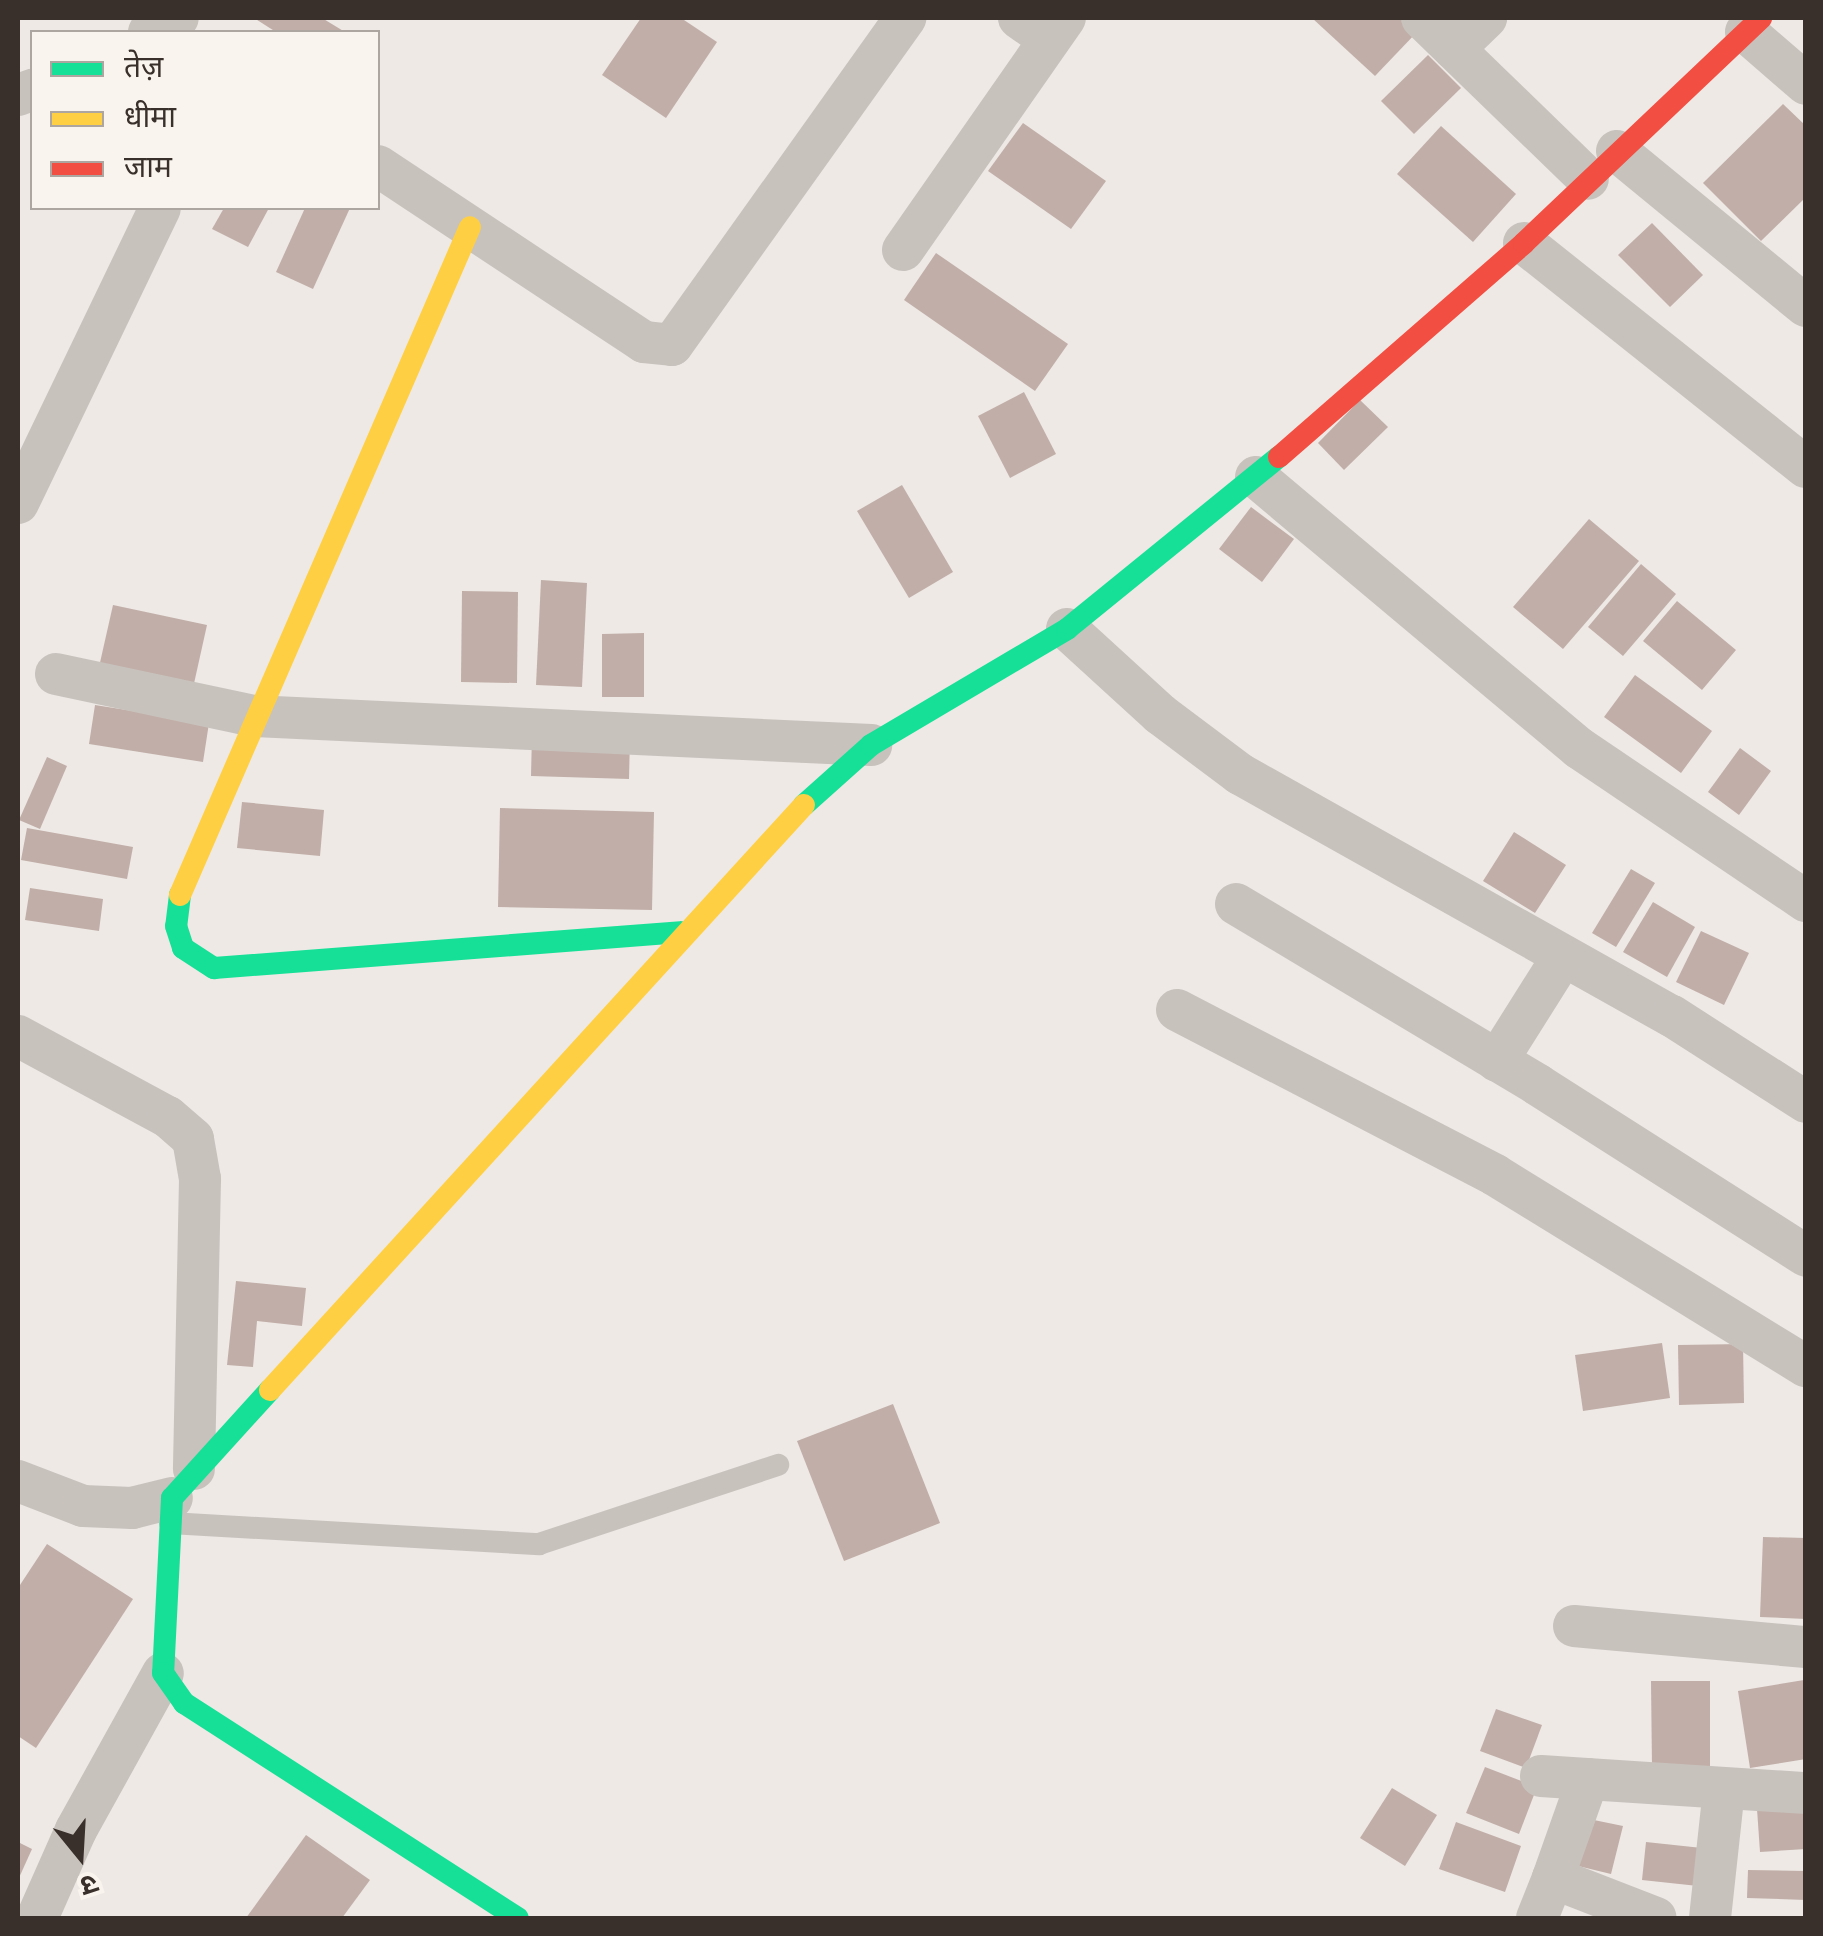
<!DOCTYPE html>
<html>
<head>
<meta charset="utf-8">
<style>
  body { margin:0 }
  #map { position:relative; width:1823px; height:1936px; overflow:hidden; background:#eee9e5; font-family:"Work Sans","Noto Sans Devanagari",sans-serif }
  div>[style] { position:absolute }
  .building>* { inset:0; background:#c1aea8 }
  .lane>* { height:22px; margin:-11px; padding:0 11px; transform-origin:11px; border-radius:11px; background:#c8c2bd }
  .street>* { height:42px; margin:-21px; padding:0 21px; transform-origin:21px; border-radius:21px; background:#c8c2bd }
  .fast>* { height:22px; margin:-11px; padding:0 11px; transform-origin:11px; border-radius:11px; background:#16e098 }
  .slow>* { height:22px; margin:-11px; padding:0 11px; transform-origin:11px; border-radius:11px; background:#ffcf43 }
  .jam>* { height:22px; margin:-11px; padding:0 11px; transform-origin:11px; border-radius:11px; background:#f24e42 }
  span { translate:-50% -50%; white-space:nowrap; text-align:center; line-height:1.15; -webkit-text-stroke:8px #faf4ee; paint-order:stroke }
  .frame { position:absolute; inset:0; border:20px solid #392f2b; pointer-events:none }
  .legend { position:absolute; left:30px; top:30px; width:350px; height:180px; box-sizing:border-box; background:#faf4ee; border:2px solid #ada5a0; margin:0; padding:12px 18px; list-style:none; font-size:30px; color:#392f2b }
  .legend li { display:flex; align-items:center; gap:20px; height:50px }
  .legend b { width:50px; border:2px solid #ada5a0 }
  .north { position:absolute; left:30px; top:1806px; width:100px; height:100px; -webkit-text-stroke:8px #faf4ee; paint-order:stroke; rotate:162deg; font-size:28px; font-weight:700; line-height:40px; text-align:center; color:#392f2b }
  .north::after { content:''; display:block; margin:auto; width:35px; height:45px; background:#392f2b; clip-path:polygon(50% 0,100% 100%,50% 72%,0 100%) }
</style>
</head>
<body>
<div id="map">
  <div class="building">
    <div style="clip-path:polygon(254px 18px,322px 18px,345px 32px,276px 32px)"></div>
    <div style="clip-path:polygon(641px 18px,681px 18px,717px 42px,666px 118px,602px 75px)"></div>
    <div style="clip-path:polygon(1312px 18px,1402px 18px,1417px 32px,1375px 76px)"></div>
    <div style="clip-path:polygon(1428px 55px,1461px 88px,1414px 134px,1381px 101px)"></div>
    <div style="clip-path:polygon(1783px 104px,1806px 126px,1806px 197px,1761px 241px,1703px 183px)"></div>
    <div style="clip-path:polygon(1023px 123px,1106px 181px,1071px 229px,988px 171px)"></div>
    <div style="clip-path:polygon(1441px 126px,1516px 194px,1473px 242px,1397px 174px)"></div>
    <div style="clip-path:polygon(224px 208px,269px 208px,248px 247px,212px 229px)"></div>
    <div style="clip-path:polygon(305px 208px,350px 208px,313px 289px,276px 272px)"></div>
    <div style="clip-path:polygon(1652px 223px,1703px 275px,1670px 307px,1618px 255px)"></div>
    <div style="clip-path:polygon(936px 253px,1068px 344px,1035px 391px,904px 300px)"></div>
    <div style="clip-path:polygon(1024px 392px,1056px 454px,1010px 478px,978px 416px)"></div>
    <div style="clip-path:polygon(1360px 400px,1388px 427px,1344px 470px,1318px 443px)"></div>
    <div style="clip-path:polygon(902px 485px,953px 572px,909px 598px,857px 511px)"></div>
    <div style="clip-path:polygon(1251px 507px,1294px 539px,1262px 582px,1219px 549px)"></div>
    <div style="clip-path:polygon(1589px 519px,1639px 561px,1563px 649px,1513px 607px)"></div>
    <div style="clip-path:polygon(1641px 564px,1676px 594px,1623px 656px,1588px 627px)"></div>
    <div style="clip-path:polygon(541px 580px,587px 583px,582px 687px,536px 685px)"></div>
    <div style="clip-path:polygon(462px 591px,518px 592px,517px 683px,461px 682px)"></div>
    <div style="clip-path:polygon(1677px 601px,1736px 650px,1702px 690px,1643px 641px)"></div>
    <div style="clip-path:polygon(113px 605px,207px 625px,193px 688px,99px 667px)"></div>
    <div style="clip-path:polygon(644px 633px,644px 697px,602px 697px,602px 634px)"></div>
    <div style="clip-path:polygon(1635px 675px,1712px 731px,1681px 773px,1604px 717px)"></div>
    <div style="clip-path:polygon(95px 705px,209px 723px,203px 762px,89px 744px)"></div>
    <div style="clip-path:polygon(532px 735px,630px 737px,629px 779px,531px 776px)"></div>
    <div style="clip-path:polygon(1740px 748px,1771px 771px,1739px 815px,1708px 792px)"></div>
    <div style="clip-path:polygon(47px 757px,67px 766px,40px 829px,19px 820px)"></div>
    <div style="clip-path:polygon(242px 802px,324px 810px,320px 856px,237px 848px)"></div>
    <div style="clip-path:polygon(500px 808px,654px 812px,652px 910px,498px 907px)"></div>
    <div style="clip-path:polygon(27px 828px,133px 847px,127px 879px,21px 860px)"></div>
    <div style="clip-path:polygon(1514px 832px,1566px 865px,1535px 913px,1483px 881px)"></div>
    <div style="clip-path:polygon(1631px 869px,1655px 883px,1616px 947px,1592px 933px)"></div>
    <div style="clip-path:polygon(30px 888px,103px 899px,99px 931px,25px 920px)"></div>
    <div style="clip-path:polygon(1653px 902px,1695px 927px,1667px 977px,1623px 952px)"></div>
    <div style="clip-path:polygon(1701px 931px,1749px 953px,1724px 1005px,1676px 982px)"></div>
    <div style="clip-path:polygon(236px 1281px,306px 1288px,302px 1326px,257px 1321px,253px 1367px,227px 1365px)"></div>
    <div style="clip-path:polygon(1662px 1343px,1670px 1398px,1583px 1411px,1575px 1355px)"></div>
    <div style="clip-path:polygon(1743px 1344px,1744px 1403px,1679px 1405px,1678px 1345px)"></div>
    <div style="clip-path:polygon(893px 1404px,940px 1523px,844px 1561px,797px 1441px)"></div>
    <div style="clip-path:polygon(1763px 1537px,1806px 1538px,1806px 1619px,1760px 1617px)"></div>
    <div style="clip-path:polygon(47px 1544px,133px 1599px,36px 1748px,18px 1736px,18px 1588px)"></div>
    <div style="clip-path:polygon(1804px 1680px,1806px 1759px,1750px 1768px,1738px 1691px)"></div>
    <div style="clip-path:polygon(1651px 1681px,1710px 1681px,1710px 1768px,1652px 1768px)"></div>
    <div style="clip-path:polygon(1496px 1709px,1542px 1725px,1526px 1768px,1480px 1751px)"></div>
    <div style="clip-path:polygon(1485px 1767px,1537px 1787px,1519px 1834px,1466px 1813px)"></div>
    <div style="clip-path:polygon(1392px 1788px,1437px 1815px,1405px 1866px,1360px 1838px)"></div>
    <div style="clip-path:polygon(1806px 1805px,1806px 1849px,1760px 1852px,1757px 1809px)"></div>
    <div style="clip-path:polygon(1589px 1819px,1623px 1826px,1611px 1874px,1578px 1866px)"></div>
    <div style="clip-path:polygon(1456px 1822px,1521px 1846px,1505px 1892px,1439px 1869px)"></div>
    <div style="clip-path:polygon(306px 1835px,370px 1880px,342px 1918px,246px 1918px)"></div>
    <div style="clip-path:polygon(18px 1842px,32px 1849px,18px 1880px)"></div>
    <div style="clip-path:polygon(1646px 1842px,1702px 1848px,1698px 1886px,1642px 1880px)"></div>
    <div style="clip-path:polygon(1748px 1870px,1806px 1871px,1806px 1900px,1747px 1898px)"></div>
  </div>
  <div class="lane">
    <div style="left:170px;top:1523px;width:370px;rotate:3.3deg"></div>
    <div style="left:539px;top:1544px;width:252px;rotate:-18.3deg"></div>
  </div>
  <div class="street">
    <div style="left:1019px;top:18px;width:35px;rotate:35deg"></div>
    <div style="left:1422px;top:18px;width:231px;rotate:44.1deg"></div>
    <div style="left:149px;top:32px;width:32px;rotate:-26deg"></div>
    <div style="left:1746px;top:32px;width:79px;rotate:40.9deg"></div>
    <div style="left:1454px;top:49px;width:45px;rotate:-44.1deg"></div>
    <div style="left:18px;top:95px;width:15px;rotate:-20deg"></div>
    <div style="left:1617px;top:151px;width:244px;rotate:39.4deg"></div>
    <div style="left:378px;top:166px;width:319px;rotate:33.5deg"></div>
    <div style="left:644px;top:342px;width:28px;rotate:6deg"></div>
    <div style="left:672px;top:345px;width:402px;rotate:-54.5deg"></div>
    <div style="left:1524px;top:243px;width:360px;rotate:38.5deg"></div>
    <div style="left:903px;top:250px;width:283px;rotate:-55.1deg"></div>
    <div style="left:1256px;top:477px;width:422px;rotate:40deg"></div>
    <div style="left:1579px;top:748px;width:274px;rotate:34deg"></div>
    <div style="left:18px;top:503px;width:327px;rotate:-64.3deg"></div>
    <div style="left:1067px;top:629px;width:126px;rotate:42.4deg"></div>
    <div style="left:1160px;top:714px;width:100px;rotate:36.9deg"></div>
    <div style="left:1240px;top:774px;width:495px;rotate:29.3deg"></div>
    <div style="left:1672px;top:1016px;width:159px;rotate:32.7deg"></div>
    <div style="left:56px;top:674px;width:201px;rotate:12deg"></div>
    <div style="left:253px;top:716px;width:619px;rotate:2.69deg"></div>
    <div style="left:1236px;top:904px;width:352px;rotate:30.9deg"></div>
    <div style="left:1538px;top:1085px;width:318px;rotate:32.5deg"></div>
    <div style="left:1177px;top:1010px;width:358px;rotate:27.4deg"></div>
    <div style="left:1495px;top:1175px;width:365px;rotate:31.6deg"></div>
    <div style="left:18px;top:1036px;width:170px;rotate:28.4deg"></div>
    <div style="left:168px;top:1117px;width:33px;rotate:41deg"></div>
    <div style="left:193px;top:1139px;width:41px;rotate:80.1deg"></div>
    <div style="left:200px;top:1179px;width:290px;rotate:91.2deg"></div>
    <div style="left:1497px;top:1061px;width:124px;rotate:-57.8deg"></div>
    <div style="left:18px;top:1481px;width:70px;rotate:21deg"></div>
    <div style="left:83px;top:1506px;width:49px;rotate:2.3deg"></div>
    <div style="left:132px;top:1508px;width:41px;rotate:-14deg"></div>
    <div style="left:1574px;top:1626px;width:233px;rotate:5.2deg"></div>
    <div style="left:1541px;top:1776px;width:266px;rotate:3.7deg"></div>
    <div style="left:1588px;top:1779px;width:105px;rotate:109.5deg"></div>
    <div style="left:1553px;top:1878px;width:110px;rotate:21.2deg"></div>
    <div style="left:37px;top:1918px;width:96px;rotate:-66.1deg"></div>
    <div style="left:76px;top:1830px;width:179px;rotate:-61deg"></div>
    <div style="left:1537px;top:1918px;width:43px;rotate:-68.2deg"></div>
    <div style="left:1710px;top:1918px;width:130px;rotate:-83.8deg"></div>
  </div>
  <div class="fast">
    <div style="left:804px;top:805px;width:90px;rotate:-41.8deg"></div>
    <div style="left:871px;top:745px;width:228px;rotate:-30.6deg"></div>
    <div style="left:1067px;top:629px;width:273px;rotate:-39.1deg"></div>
    <div style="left:180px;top:895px;width:31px;rotate:97deg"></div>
    <div style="left:176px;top:926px;width:23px;rotate:72deg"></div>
    <div style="left:183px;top:948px;width:37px;rotate:33deg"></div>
    <div style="left:214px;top:968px;width:468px;rotate:-4.4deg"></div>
    <div style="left:270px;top:1390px;width:146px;rotate:132.2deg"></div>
    <div style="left:172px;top:1498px;width:175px;rotate:92.9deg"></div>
    <div style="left:163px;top:1673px;width:37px;rotate:55deg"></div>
    <div style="left:184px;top:1703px;width:397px;rotate:32.8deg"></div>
  </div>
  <div class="slow">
    <div style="left:180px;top:895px;width:728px;rotate:-66.53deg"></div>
    <div style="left:270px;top:1390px;width:792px;rotate:-47.61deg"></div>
  </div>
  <div class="jam">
    <div style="left:1279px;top:457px;width:325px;rotate:-41.1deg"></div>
    <div style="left:1524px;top:243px;width:327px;rotate:-43.5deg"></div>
  </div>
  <div class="frame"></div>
  <ul class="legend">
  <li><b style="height:12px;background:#16e098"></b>तेज़</li>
  <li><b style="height:12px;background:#ffcf43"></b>धीमा</li>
  <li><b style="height:12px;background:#f24e42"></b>जाम</li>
  </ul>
  <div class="north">उ</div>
</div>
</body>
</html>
